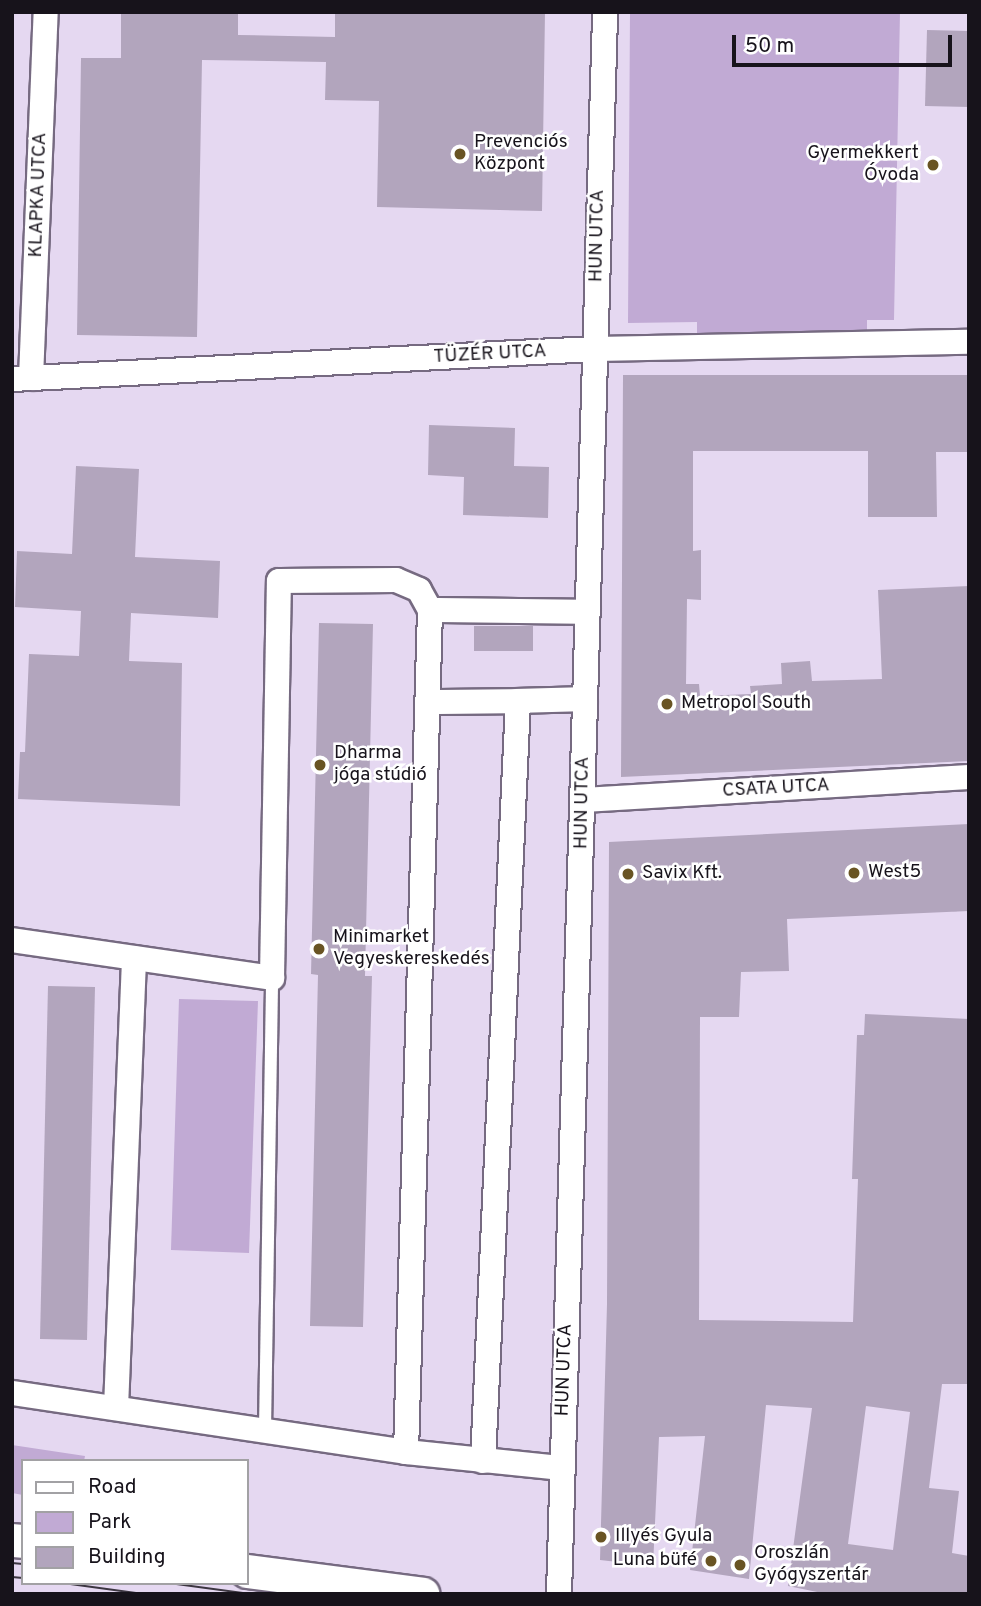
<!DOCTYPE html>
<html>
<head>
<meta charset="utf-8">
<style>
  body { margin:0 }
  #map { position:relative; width:981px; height:1606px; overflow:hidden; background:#e5d8f1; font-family:Overpass,sans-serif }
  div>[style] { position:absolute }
  .green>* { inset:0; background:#c1aad4 }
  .building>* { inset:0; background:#b2a5bd }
  .roads { filter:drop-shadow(2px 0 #766a81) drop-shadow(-2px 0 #766a81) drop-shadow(0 2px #766a81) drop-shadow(0 -2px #766a81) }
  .lane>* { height:12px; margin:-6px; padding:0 6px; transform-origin:6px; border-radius:6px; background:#fff }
  .street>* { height:24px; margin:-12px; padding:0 12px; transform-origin:12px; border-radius:12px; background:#fff }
  .secondary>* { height:33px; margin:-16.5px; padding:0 16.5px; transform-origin:16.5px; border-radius:16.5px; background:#fff }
  .tram>* { height:2px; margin:-1px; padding:0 1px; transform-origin:1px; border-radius:1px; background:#3c3641 }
  .dots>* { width:19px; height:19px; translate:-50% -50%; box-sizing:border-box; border:4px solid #fff; border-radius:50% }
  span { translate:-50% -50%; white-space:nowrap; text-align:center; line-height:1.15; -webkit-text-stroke:5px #fff; paint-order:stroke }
  .poi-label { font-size:19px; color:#17131b }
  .left { translate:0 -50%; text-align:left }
  .right { translate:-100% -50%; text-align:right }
  .street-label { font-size:19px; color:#17131b }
  .frame { position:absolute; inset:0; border:14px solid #17131b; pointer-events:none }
  .legend { position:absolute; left:21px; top:1459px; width:228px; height:126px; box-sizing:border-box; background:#fff; border:2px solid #a2a1a4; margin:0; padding:9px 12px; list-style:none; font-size:21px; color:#17131b }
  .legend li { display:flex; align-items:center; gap:14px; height:35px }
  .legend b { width:35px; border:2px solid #a2a1a4 }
  .scale { position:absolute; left:732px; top:35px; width:220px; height:32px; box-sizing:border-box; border:4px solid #17131b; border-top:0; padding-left:9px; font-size:21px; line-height:24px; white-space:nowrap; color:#17131b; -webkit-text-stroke:5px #fff; paint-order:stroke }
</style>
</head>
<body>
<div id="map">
  <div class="green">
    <div style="clip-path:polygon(630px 12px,900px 12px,894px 320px,867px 320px,867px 331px,697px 336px,697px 322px,628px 323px)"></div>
    <div style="clip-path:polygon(179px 999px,258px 1001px,249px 1253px,171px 1250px)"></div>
    <div style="clip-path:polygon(12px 1445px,85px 1456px,84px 1461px,23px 1461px,23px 1495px,12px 1493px)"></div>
  </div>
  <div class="building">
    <div style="clip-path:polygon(121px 12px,238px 12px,238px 35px,335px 37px,335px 12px,545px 12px,542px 211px,377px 207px,379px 101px,325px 100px,326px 62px,202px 60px,197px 337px,77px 335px,81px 58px,121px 58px)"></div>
    <div style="clip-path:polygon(927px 30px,969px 31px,969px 107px,925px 106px)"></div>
    <div style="clip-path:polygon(623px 375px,969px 375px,969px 452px,936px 452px,937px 517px,868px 517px,868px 451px,693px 451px,693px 551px,701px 550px,701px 600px,687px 599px,686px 684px,699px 684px,700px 696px,751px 694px,750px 686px,782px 684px,781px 663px,810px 661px,812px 681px,882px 679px,878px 590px,969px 586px,969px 761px,621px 777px)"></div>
    <div style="clip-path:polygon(429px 425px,515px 428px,514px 466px,549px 467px,548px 518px,463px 515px,464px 477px,428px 475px)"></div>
    <div style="clip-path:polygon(76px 466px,139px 469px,135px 557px,220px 561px,218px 618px,131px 613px,129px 661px,182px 663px,180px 806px,18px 799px,20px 752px,25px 752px,29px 654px,79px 656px,81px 611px,15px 607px,17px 551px,72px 554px)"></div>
    <div style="clip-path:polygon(319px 623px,373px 624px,365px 976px,372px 976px,363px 1327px,310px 1326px,318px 975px,311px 974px)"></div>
    <div style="clip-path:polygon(474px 626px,533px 626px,533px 651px,474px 651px)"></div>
    <div style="clip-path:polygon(evenodd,969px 824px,969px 911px,787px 919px,789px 971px,741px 972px,739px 1017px,700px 1017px,699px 1320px,853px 1322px,858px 1179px,852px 1179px,854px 1120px,857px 1035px,864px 1035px,865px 1014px,969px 1019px,969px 1384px,942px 1384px,929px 1488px,959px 1491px,952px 1553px,969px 1556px,969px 1594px,827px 1594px,788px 1586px,812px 1408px,766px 1405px,749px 1579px,690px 1570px,705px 1436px,659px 1437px,653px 1566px,600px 1560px,607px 1304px,609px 842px,969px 824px,866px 1406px,910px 1412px,893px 1550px,848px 1544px,866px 1406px)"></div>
    <div style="clip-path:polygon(48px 986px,95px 987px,87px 1340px,40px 1339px)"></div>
  </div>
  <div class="roads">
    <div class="lane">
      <div style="left:265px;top:1430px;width:452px;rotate:-89.1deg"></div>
    </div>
    <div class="street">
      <div style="left:31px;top:378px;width:366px;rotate:-87.7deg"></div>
      <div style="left:12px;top:379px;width:584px;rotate:-2.95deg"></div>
      <div style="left:595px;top:349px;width:374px;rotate:-1.1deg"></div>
      <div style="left:430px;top:610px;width:158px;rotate:0.7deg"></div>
      <div style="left:428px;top:702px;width:90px;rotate:-0.6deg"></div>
      <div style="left:583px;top:800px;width:387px;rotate:-3.4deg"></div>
      <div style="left:12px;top:940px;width:263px;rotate:8.3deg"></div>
      <div style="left:272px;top:978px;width:397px;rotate:-89deg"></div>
      <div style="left:279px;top:581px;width:117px;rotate:-0.5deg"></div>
      <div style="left:396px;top:580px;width:25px;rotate:23deg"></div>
      <div style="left:419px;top:590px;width:23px;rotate:61deg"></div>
      <div style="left:430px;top:610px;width:842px;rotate:91.63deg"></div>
      <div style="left:12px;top:1393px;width:398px;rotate:8.5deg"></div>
      <div style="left:406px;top:1452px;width:157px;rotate:5.9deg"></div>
      <div style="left:116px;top:1408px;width:450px;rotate:-87.7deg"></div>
      <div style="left:483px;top:1461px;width:761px;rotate:-87.36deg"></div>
      <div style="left:518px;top:701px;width:67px;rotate:-1.7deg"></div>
      <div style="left:559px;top:1594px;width:1583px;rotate:-88.33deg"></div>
    </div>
    <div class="secondary">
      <div style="left:12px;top:1540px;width:11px;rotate:5deg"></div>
      <div style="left:247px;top:1571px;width:177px;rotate:7.4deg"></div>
    </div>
  </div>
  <div class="tram">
    <div style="left:12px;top:1563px;width:11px;rotate:5deg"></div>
    <div style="left:12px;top:1577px;width:11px;rotate:5deg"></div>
    <div style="left:63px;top:1583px;width:81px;rotate:7.8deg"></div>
    <div style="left:169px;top:1583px;width:82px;rotate:7.7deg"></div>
  </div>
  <div class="dots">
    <div style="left:460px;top:154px;background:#695423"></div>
    <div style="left:933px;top:165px;background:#695423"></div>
    <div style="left:667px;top:704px;background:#695423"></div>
    <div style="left:320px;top:765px;background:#695423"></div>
    <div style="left:854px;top:873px;background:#695423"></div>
    <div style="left:628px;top:874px;background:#695423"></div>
    <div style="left:319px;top:949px;background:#695423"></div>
    <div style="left:601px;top:1537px;background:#695423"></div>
    <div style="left:711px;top:1561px;background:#695423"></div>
    <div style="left:740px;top:1565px;background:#695423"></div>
  </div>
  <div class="poi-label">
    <span class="left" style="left:474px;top:154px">Prevenciós<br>Központ</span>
    <span class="right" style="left:919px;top:165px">Gyermekkert<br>Óvoda</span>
    <span class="left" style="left:681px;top:704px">Metropol South</span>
    <span class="left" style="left:334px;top:765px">Dharma<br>jóga stúdió</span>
    <span class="left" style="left:868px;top:873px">West5</span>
    <span class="left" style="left:642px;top:874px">Savix Kft.</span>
    <span class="left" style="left:333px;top:949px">Minimarket<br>Vegyeskereskedés</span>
    <span class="left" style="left:615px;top:1537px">Illyés Gyula</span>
    <span class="left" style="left:754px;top:1565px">Oroszlán<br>Gyógyszertár</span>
    <span class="right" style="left:697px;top:1561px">Luna büfé</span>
  </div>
  <div class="street-label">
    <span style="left:39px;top:195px;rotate:-88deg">KLAPKA UTCA</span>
    <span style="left:598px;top:236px;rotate:-89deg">HUN UTCA</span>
    <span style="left:490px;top:355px;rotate:-3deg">TÜZÉR UTCA</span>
    <span style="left:776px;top:789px;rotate:-3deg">CSATA UTCA</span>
    <span style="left:583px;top:803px;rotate:-89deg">HUN UTCA</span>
    <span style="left:565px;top:1370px;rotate:-88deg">HUN UTCA</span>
  </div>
  <div class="frame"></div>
  <ul class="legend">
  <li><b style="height:9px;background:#fff"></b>Road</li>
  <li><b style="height:19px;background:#c1aad4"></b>Park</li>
  <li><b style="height:19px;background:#b2a5bd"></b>Building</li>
  </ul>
  <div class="scale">50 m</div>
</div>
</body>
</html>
